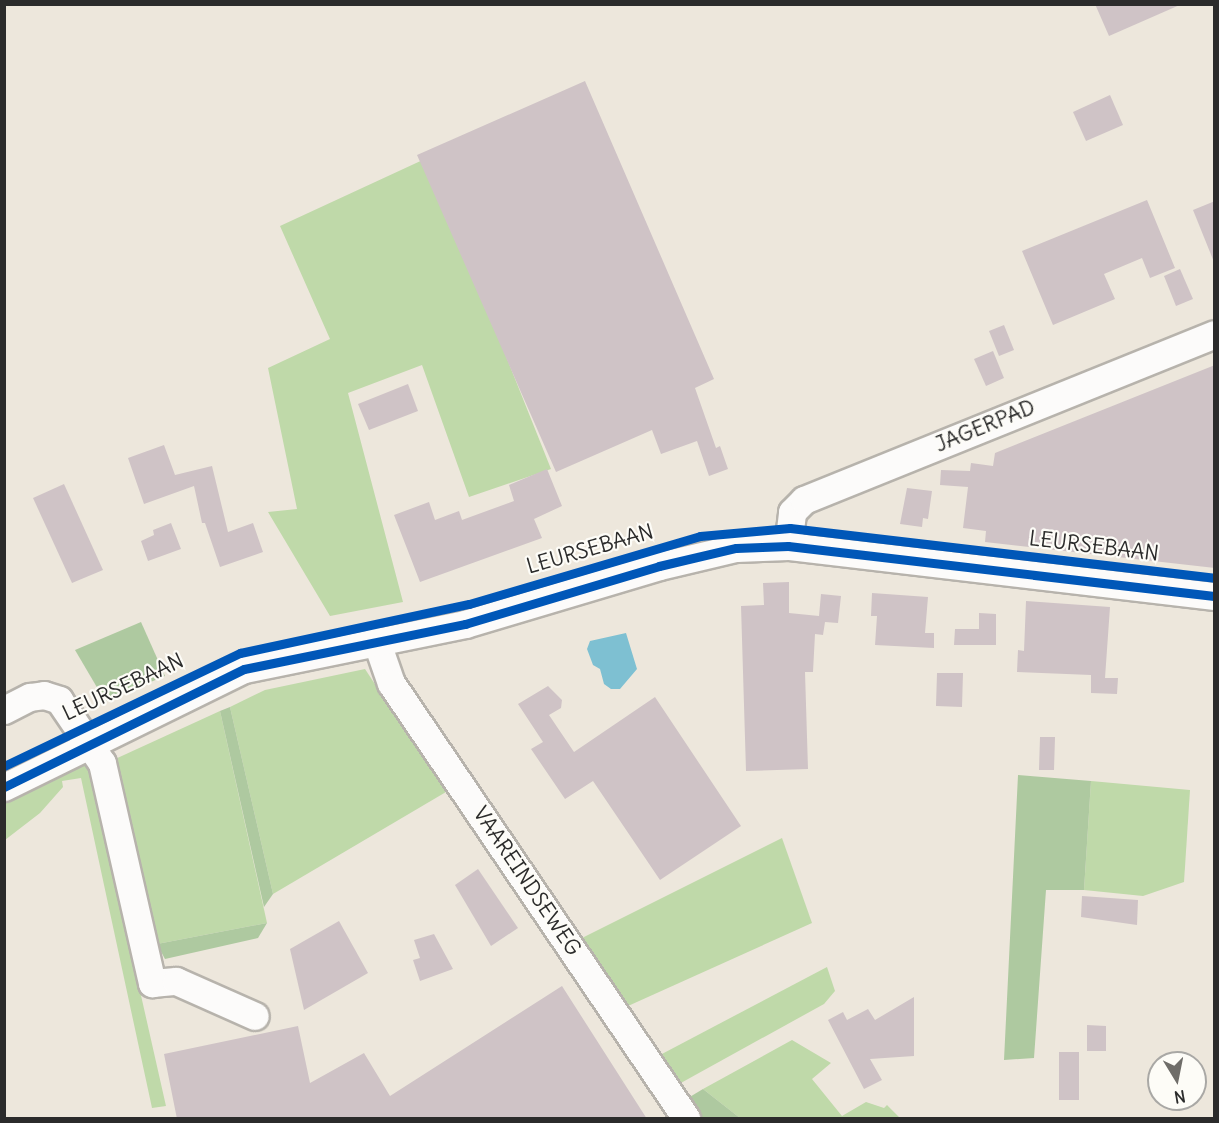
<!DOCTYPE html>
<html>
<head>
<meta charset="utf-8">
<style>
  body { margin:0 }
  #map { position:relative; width:1219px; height:1123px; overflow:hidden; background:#ede7dc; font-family:Delius,sans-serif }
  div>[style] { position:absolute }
  .green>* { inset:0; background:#bfd9a9 }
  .forest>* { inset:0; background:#aec9a0 }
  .water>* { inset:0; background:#7ec0d2 }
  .building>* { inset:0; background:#cfc3c6 }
  .roads { filter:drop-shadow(2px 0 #b7b3ac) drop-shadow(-2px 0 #b7b3ac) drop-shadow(0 2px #b7b3ac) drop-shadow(0 -2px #b7b3ac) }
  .minor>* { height:27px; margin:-13.5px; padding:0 13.5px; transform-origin:13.5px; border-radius:13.5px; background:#fcfbfa }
  .cycleway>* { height:9px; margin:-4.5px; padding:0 4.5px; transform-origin:4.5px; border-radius:4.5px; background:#0057b8 }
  span { translate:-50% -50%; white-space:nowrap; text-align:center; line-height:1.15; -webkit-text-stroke:4.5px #fdfcf7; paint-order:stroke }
  .street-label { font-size:21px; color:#2b2b2b }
  .frame { position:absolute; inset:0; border:6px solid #2b2b2b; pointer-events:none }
  .north { position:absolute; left:1147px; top:1051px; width:60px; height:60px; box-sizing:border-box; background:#fdfcf7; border:2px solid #a9a8a5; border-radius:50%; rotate:170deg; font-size:16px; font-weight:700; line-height:24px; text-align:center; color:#2b2b2b }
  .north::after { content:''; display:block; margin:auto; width:21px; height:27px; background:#6f6d69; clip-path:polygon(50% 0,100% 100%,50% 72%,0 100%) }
</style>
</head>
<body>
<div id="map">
  <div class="green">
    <div style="clip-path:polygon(427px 158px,551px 469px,469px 497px,422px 365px,348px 393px,403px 602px,330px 616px,268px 512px,297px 509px,268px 368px,330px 339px,280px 226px)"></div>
    <div style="clip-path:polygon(365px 669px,446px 792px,273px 894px,230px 707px,265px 690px)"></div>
    <div style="clip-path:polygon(220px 711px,267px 923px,157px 944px,113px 760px)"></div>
    <div style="clip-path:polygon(89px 760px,126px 929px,166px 1106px,152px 1108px,81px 778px,62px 781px,63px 787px,40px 813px,5px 840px,5px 800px)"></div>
    <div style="clip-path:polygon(1091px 781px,1190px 790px,1184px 882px,1143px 896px,1084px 890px)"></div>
    <div style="clip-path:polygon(782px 838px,812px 923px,628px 1006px,582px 938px)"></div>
    <div style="clip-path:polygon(827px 967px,835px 991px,824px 1004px,679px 1084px,660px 1055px)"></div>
    <div style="clip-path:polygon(792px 1040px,831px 1063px,812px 1079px,842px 1116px,866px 1102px,884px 1108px,887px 1105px,900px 1118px,740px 1118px,703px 1089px)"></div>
  </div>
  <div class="forest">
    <div style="clip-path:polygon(141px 622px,165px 676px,105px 701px,75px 650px)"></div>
    <div style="clip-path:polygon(230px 707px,273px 894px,264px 907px,220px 711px)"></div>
    <div style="clip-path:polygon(1018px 775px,1091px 781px,1084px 890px,1046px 890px,1034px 1058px,1004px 1060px)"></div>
    <div style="clip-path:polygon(267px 923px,258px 938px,165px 959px,157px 944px)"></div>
    <div style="clip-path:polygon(703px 1089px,740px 1118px,702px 1118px,688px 1098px)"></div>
  </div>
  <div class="water">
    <div style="clip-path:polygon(626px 633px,637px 669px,620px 689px,611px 689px,604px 684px,600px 669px,593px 665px,587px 649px,590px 641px)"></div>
  </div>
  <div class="building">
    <div style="clip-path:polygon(1095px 4px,1182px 4px,1109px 36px)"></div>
    <div style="clip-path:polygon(585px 81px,714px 379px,695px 388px,716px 448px,720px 446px,728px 469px,709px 476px,697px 441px,661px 454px,652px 430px,556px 472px,417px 155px)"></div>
    <div style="clip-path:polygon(1110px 95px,1123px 125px,1086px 141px,1073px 112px)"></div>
    <div style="clip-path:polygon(1147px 200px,1175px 268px,1150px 278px,1142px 258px,1104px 274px,1115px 299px,1053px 325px,1022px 251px)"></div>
    <div style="clip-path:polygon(1215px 201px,1215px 262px,1214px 262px,1193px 210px)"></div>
    <div style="clip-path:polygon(1180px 269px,1193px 299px,1176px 306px,1164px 276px)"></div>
    <div style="clip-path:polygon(1004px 325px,1014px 350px,999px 356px,989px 331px)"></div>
    <div style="clip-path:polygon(993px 351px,1004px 378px,986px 386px,974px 359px)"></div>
    <div style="clip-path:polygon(1215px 365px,1215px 568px,985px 542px,986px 531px,963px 528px,968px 487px,940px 485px,941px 470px,970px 471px,971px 463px,993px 466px,995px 453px)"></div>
    <div style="clip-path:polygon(408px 384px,418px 411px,369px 430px,358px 404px)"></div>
    <div style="clip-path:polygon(164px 445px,175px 475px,212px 466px,228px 532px,253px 523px,263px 552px,220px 567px,205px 523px,202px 523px,194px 486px,144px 504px,128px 458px)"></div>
    <div style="clip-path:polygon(547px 469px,562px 506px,534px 519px,542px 538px,420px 582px,394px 515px,429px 502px,435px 520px,459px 511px,462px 520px,514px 501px,509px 485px)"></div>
    <div style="clip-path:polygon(64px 484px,103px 570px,72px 583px,33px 498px)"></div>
    <div style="clip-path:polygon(907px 488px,932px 491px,928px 519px,923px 518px,922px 527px,900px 524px)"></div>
    <div style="clip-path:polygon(171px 523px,181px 549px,148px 561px,141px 541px,154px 535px,153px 530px)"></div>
    <div style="clip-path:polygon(789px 582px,789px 613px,819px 616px,821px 594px,841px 596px,838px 623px,825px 622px,823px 635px,815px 634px,813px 672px,805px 672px,808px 769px,746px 771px,741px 606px,764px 605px,763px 583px)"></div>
    <div style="clip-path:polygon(872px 593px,928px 597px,925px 633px,934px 633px,934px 648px,875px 645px,877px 616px,871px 616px)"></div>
    <div style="clip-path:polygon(1026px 601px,1110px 607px,1105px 678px,1118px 678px,1117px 694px,1091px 693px,1091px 675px,1017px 672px,1018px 650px,1024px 651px)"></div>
    <div style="clip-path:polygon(979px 613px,996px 614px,996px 645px,954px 645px,955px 629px,979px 629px)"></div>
    <div style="clip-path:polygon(937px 673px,963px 673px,962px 707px,936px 706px)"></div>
    <div style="clip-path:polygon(548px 686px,562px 700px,561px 708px,549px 715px,574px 752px,655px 697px,741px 826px,660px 880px,593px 781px,565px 799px,531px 749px,543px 742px,518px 704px)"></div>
    <div style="clip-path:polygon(1040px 737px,1055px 737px,1054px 770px,1039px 770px)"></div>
    <div style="clip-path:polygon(478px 869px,518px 928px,491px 946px,455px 885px)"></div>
    <div style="clip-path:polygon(1082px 896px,1138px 900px,1137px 925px,1081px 917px)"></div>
    <div style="clip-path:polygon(339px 921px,368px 973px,304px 1010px,290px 949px)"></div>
    <div style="clip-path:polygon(434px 934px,453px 969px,420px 981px,413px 960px,420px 958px,414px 940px)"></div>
    <div style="clip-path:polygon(562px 986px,647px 1119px,177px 1119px,164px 1054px,298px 1026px,310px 1083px,364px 1053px,390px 1096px)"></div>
    <div style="clip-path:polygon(914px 997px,914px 1056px,870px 1059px,882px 1080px,864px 1089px,828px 1020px,843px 1012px,847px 1020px,868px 1009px,875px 1020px)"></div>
    <div style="clip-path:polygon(1087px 1025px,1106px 1026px,1106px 1051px,1087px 1051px)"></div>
    <div style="clip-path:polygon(1059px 1052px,1079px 1052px,1079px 1100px,1059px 1100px)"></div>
  </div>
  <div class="roads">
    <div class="minor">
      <div style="left:788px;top:546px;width:34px;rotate:-83deg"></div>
      <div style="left:792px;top:512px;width:17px;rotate:-45deg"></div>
      <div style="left:804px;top:500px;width:442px;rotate:-22deg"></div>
      <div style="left:376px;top:640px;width:46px;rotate:70.8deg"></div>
      <div style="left:391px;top:683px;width:526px;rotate:55.86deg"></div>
      <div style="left:4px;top:710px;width:29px;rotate:-27deg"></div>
      <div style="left:30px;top:697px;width:14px;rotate:-8deg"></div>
      <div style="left:44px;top:695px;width:16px;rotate:18deg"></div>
      <div style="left:59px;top:700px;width:76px;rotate:55.7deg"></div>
      <div style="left:102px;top:763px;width:226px;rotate:77.2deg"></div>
      <div style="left:152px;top:983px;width:24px;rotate:-5deg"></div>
      <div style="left:176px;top:981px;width:86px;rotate:23.9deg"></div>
      <div style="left:4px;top:787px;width:267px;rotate:-26.2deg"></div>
      <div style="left:244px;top:669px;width:226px;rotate:-11.5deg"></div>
      <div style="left:465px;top:624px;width:202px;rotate:-16.6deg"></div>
      <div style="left:659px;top:566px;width:79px;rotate:-13.2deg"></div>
      <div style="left:736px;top:548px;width:52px;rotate:-2.2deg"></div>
      <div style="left:788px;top:546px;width:429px;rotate:6.7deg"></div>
    </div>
  </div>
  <div class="cycleway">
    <div style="left:4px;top:766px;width:262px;rotate:-25.6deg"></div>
    <div style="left:240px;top:653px;width:234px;rotate:-12.1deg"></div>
    <div style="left:469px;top:604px;width:241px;rotate:-16.4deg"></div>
    <div style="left:700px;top:536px;width:90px;rotate:-5.1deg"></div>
    <div style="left:790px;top:528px;width:427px;rotate:6.7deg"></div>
    <div style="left:4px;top:787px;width:267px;rotate:-26.2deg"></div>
    <div style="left:244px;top:669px;width:226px;rotate:-11.5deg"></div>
    <div style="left:465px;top:624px;width:202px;rotate:-16.6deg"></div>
    <div style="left:659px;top:566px;width:79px;rotate:-13.2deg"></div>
    <div style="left:736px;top:548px;width:52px;rotate:-2.2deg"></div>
    <div style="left:788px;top:546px;width:429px;rotate:6.7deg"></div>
  </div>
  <div class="street-label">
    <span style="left:985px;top:426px;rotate:-22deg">JAGERPAD</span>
    <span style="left:1094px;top:546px;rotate:7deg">LEURSEBAAN</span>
    <span style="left:590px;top:549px;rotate:-16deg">LEURSEBAAN</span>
    <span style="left:123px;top:687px;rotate:-25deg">LEURSEBAAN</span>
    <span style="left:527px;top:881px;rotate:56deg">VAAREINDSEWEG</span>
  </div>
  <div class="frame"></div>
  <div class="north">N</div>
</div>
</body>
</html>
